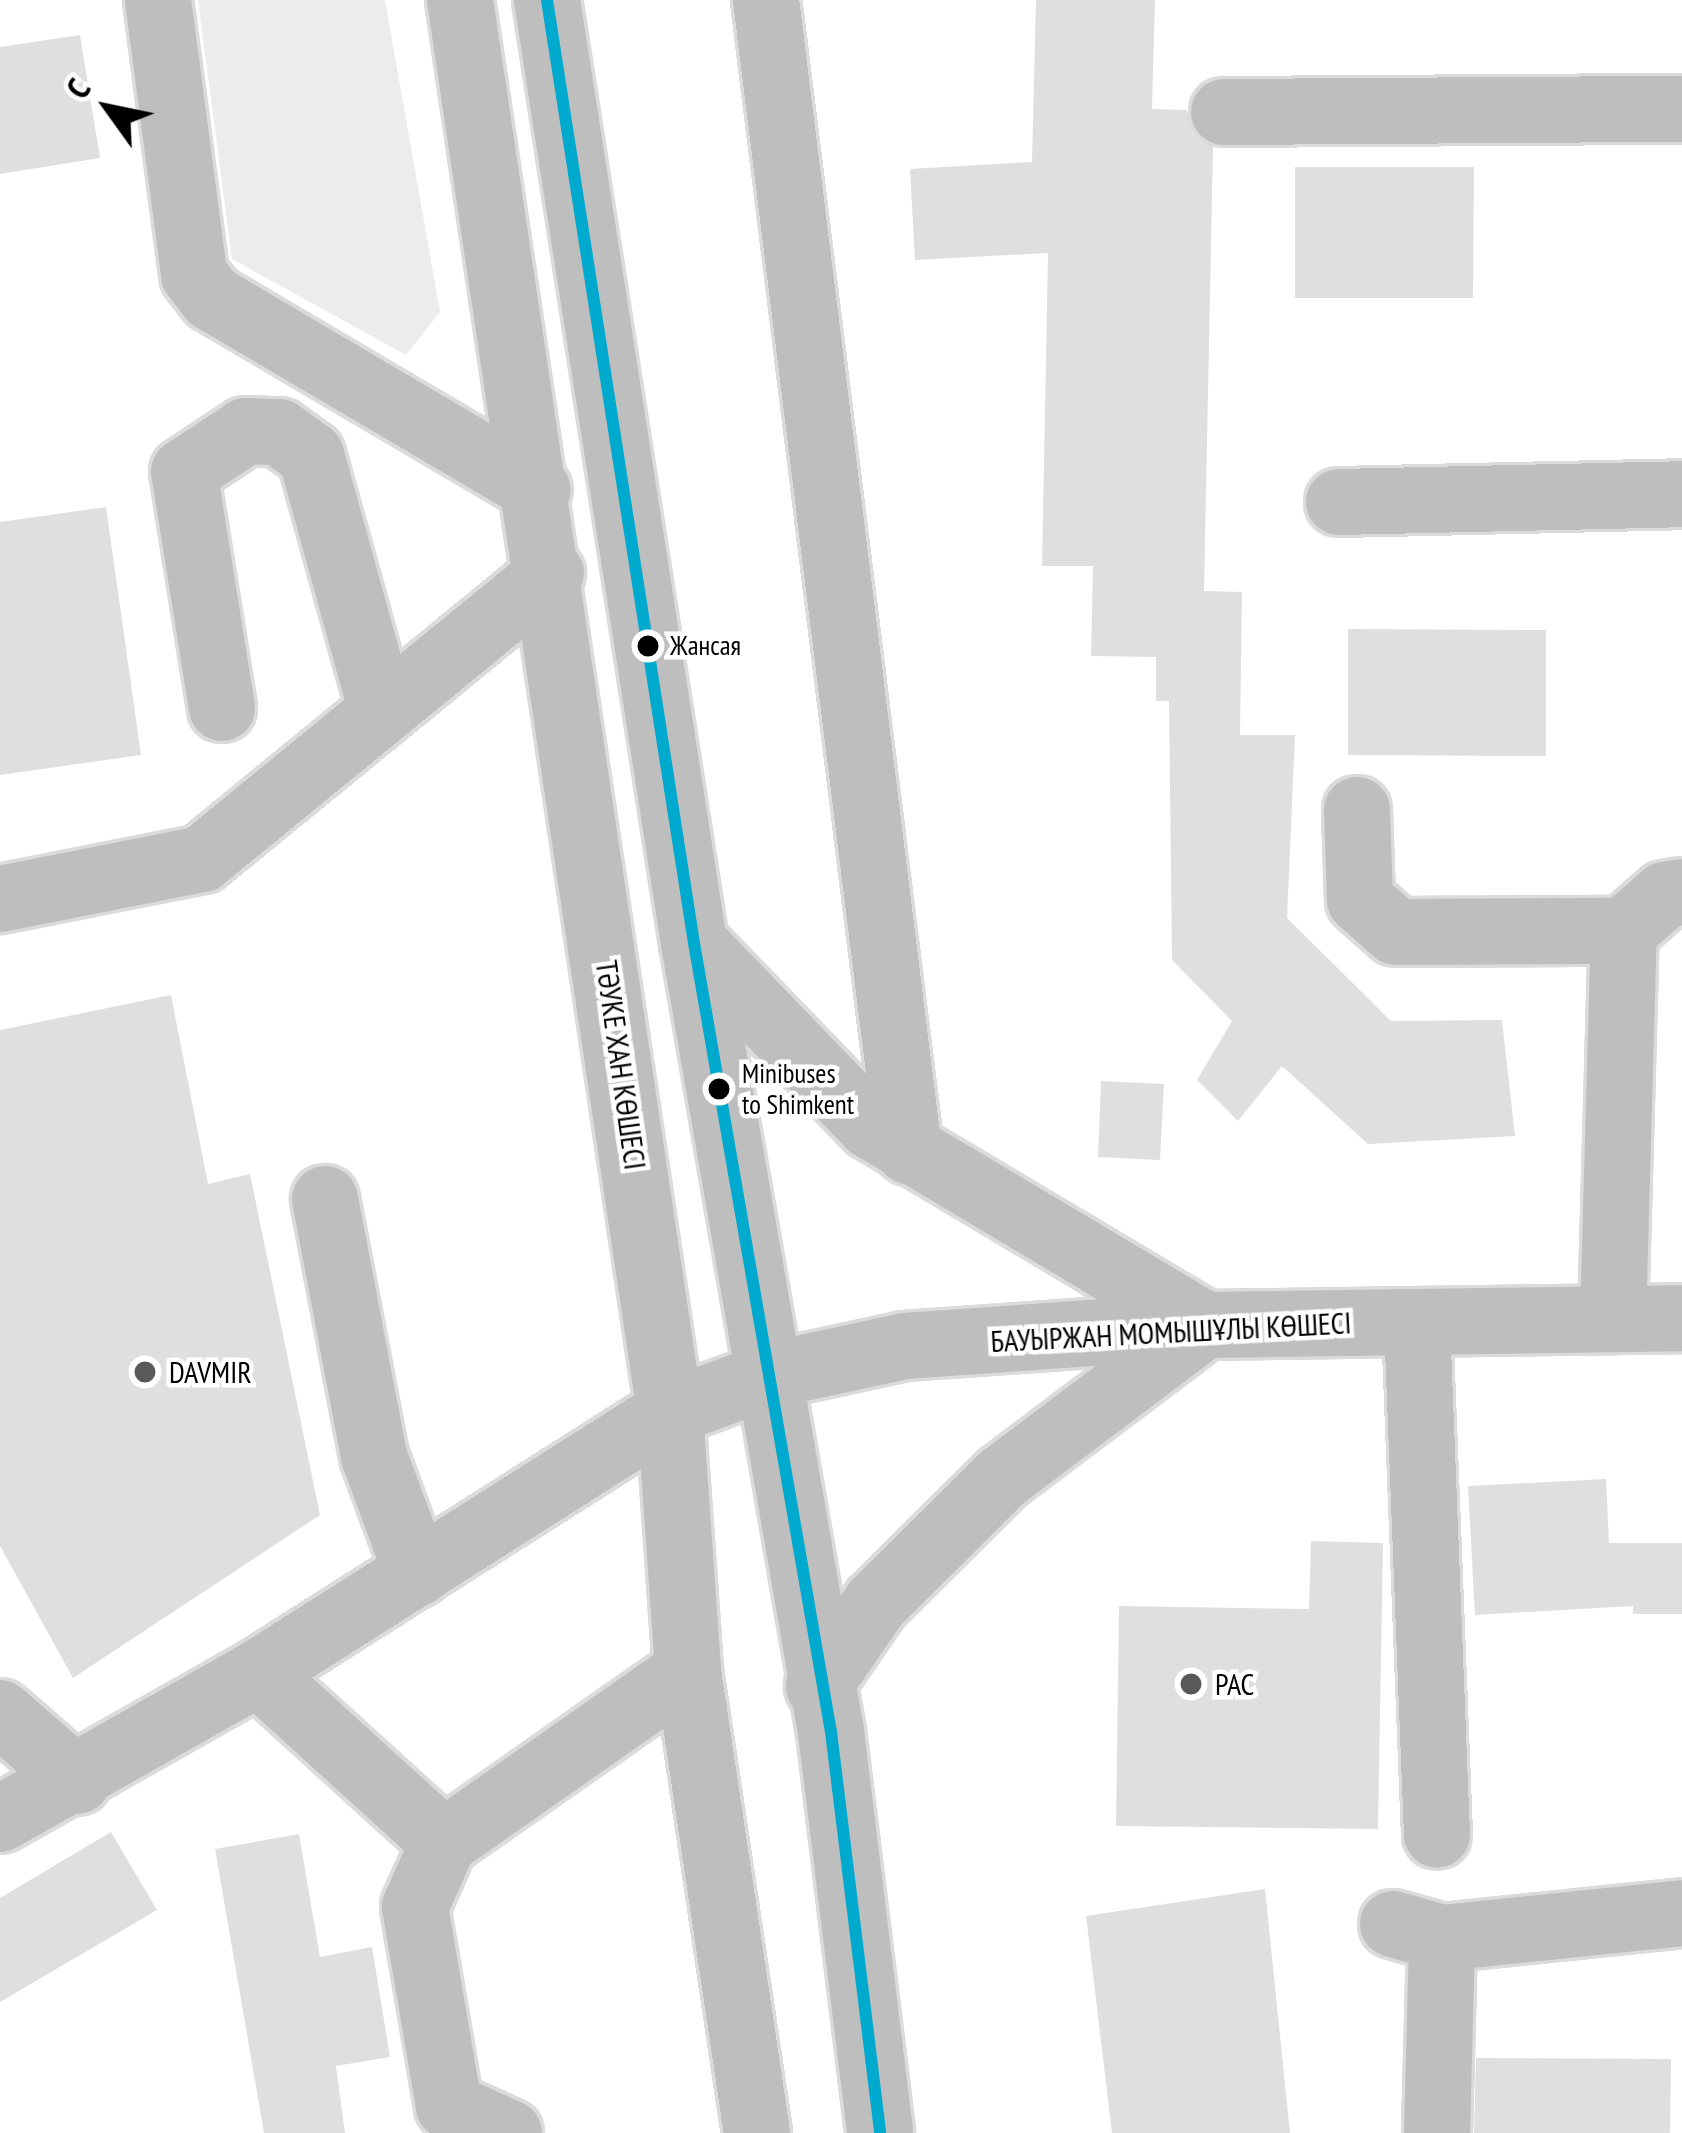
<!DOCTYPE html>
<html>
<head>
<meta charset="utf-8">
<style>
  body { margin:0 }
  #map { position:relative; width:1682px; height:2133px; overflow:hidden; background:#fff; font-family:"PT Sans Narrow",sans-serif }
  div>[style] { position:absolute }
  .green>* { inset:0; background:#ececec }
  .building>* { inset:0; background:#dfdfdf }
  .roads { filter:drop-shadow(3px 0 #dbdbdb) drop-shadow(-3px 0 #dbdbdb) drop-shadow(0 3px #dbdbdb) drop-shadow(0 -3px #dbdbdb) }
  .minor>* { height:66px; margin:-33px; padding:0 33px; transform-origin:33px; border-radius:33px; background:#bebebe }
  .major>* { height:66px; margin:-33px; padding:0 33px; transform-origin:33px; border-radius:33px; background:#bebebe }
  .bus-1>* { height:12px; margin:-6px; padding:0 6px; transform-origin:6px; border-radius:6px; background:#00a9ce }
  .dots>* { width:33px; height:33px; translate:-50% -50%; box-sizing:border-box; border:6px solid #fff; border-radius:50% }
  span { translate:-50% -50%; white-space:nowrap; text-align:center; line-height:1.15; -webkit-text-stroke:9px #fff; paint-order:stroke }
  .bus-label { font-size:27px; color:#000 }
  .left { translate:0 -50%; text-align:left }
  .street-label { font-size:30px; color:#000 }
  .poi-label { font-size:30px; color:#000 }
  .north { position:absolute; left:48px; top:48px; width:120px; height:120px; -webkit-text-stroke:9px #fff; paint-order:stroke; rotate:303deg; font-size:33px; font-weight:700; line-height:48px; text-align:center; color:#000 }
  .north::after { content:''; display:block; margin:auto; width:42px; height:54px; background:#000; clip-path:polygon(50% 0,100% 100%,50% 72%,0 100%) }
</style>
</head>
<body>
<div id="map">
  <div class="green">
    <div style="clip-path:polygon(198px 0,385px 0,440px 312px,406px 355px,232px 259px)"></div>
  </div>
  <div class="building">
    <div style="clip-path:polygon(1036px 0,1155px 0,1152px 109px,1187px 110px,1192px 132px,1213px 147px,1204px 591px,1242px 592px,1240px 735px,1295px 735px,1287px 918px,1391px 1021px,1502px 1020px,1515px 1136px,1368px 1144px,1282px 1066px,1238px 1121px,1197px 1080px,1232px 1021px,1172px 960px,1169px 701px,1156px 701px,1156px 657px,1091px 656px,1093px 566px,1042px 566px,1048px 253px,915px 260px,910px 169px,1032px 162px)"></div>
    <div style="clip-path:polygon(80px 35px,100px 158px,0 174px,0 47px)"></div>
    <div style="clip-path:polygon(1295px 167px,1474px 167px,1473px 298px,1295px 298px)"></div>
    <div style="clip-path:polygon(106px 507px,141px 755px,0 775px,0 522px)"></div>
    <div style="clip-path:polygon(1348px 629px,1546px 630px,1546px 756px,1348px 755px)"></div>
    <div style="clip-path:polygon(171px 995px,208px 1184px,250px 1174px,320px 1515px,73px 1678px,0 1546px,0 1030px)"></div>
    <div style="clip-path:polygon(1101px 1081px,1164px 1084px,1160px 1160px,1098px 1157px)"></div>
    <div style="clip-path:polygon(1606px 1479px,1609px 1543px,1682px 1543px,1682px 1614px,1633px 1614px,1633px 1606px,1475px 1615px,1468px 1486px)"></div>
    <div style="clip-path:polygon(1311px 1541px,1383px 1543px,1378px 1829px,1116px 1826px,1119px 1606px,1309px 1609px)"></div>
    <div style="clip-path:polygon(111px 1832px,157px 1910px,0 2002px,0 1898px)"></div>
    <div style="clip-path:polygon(299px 1834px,320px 1957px,372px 1947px,390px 2057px,336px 2066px,345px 2133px,264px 2133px,215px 1849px)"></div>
    <div style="clip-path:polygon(1265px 1889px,1290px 2133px,1112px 2133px,1086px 1916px)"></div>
    <div style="clip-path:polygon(1476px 2058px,1671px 2059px,1670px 2133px,1474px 2133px)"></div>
  </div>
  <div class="roads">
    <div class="minor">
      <div style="left:158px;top:0;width:277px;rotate:82.5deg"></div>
      <div style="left:194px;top:275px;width:29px;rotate:52deg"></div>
      <div style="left:212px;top:298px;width:378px;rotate:30.5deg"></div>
      <div style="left:766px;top:0;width:1160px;rotate:82.92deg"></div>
      <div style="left:1224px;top:112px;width:458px;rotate:-0.4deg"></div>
      <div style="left:1339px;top:502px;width:343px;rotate:-1.3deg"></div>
      <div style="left:222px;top:708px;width:239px;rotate:-99.1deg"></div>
      <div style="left:184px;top:472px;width:74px;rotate:-33.5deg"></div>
      <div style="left:246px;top:431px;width:33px;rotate:2deg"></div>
      <div style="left:279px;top:432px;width:39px;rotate:36deg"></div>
      <div style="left:311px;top:455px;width:266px;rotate:74.5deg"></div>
      <div style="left:1357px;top:810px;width:90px;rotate:88.1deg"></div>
      <div style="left:1360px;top:900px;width:48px;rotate:41.6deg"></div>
      <div style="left:1396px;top:932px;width:228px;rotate:-0.3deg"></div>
      <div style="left:1624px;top:931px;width:55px;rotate:-41.3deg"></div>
      <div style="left:1665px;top:895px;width:17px;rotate:-10deg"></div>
      <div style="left:0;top:899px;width:206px;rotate:-11.2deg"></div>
      <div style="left:202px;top:859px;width:451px;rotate:-39.3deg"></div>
      <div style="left:325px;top:1199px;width:262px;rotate:79.2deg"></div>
      <div style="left:374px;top:1456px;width:125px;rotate:69.8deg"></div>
      <div style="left:1613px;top:1319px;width:388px;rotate:-88.4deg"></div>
      <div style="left:1417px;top:1322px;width:513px;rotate:87.77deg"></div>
      <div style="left:258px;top:1673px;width:251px;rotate:42.3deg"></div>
      <div style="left:0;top:1713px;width:103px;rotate:41.1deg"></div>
      <div style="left:0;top:1819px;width:296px;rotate:-29.5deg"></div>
      <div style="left:258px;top:1673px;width:488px;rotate:-32.4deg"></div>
      <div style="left:670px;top:1412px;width:108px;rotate:-20.1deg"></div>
      <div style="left:771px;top:1375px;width:137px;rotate:-12.2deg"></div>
      <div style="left:905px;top:1346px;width:301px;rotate:-4deg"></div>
      <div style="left:1205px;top:1325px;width:477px;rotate:-0.8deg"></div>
      <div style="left:1393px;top:1924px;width:51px;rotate:15.9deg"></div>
      <div style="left:1442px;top:1938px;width:241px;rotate:-5.9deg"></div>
      <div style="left:509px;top:2133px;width:66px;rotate:-155.8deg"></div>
      <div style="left:449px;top:2106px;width:202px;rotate:-99.7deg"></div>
      <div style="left:415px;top:1907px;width:71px;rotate:-66deg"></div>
      <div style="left:444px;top:1842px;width:298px;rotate:-35deg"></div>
      <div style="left:1437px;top:2133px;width:195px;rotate:-88.5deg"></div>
    </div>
    <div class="major">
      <div style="left:460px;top:0;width:1428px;rotate:81.54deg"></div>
      <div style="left:670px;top:1412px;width:260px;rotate:86deg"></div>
      <div style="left:688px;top:1671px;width:467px;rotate:81.5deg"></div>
      <div style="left:547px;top:0;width:954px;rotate:81.14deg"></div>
      <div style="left:694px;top:943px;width:801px;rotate:80.15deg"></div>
      <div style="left:831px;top:1732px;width:404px;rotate:83deg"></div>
      <div style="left:694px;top:943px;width:255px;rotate:46deg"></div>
      <div style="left:871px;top:1126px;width:389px;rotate:30.8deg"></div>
      <div style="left:1205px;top:1325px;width:253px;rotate:143deg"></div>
      <div style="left:1003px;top:1477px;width:179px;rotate:135.2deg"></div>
      <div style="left:876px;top:1603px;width:101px;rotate:124.5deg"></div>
    </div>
  </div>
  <div class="bus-1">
    <div style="left:547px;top:0;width:954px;rotate:81.14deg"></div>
    <div style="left:694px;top:943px;width:801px;rotate:80.15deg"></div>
    <div style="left:831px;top:1732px;width:404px;rotate:83deg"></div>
  </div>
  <div class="dots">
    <div style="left:648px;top:646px;background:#000"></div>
    <div style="left:719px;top:1089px;background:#000"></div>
    <div style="left:145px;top:1372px;background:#595959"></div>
    <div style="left:1191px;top:1684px;background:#595959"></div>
  </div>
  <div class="bus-label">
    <span class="left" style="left:670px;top:646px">Жансая</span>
    <span class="left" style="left:742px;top:1089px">Minibuses<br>to Shimkent</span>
  </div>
  <div class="street-label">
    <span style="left:621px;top:1065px;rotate:82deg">ТӘУКЕ ХАН КӨШЕСІ</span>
    <span style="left:1171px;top:1332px;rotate:-3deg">БАУЫРЖАН МОМЫШҰЛЫ КӨШЕСІ</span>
  </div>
  <div class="poi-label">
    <span class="left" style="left:169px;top:1372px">DAVMIR</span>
    <span class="left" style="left:1215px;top:1684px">РАС</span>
  </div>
  <div class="north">С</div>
</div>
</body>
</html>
